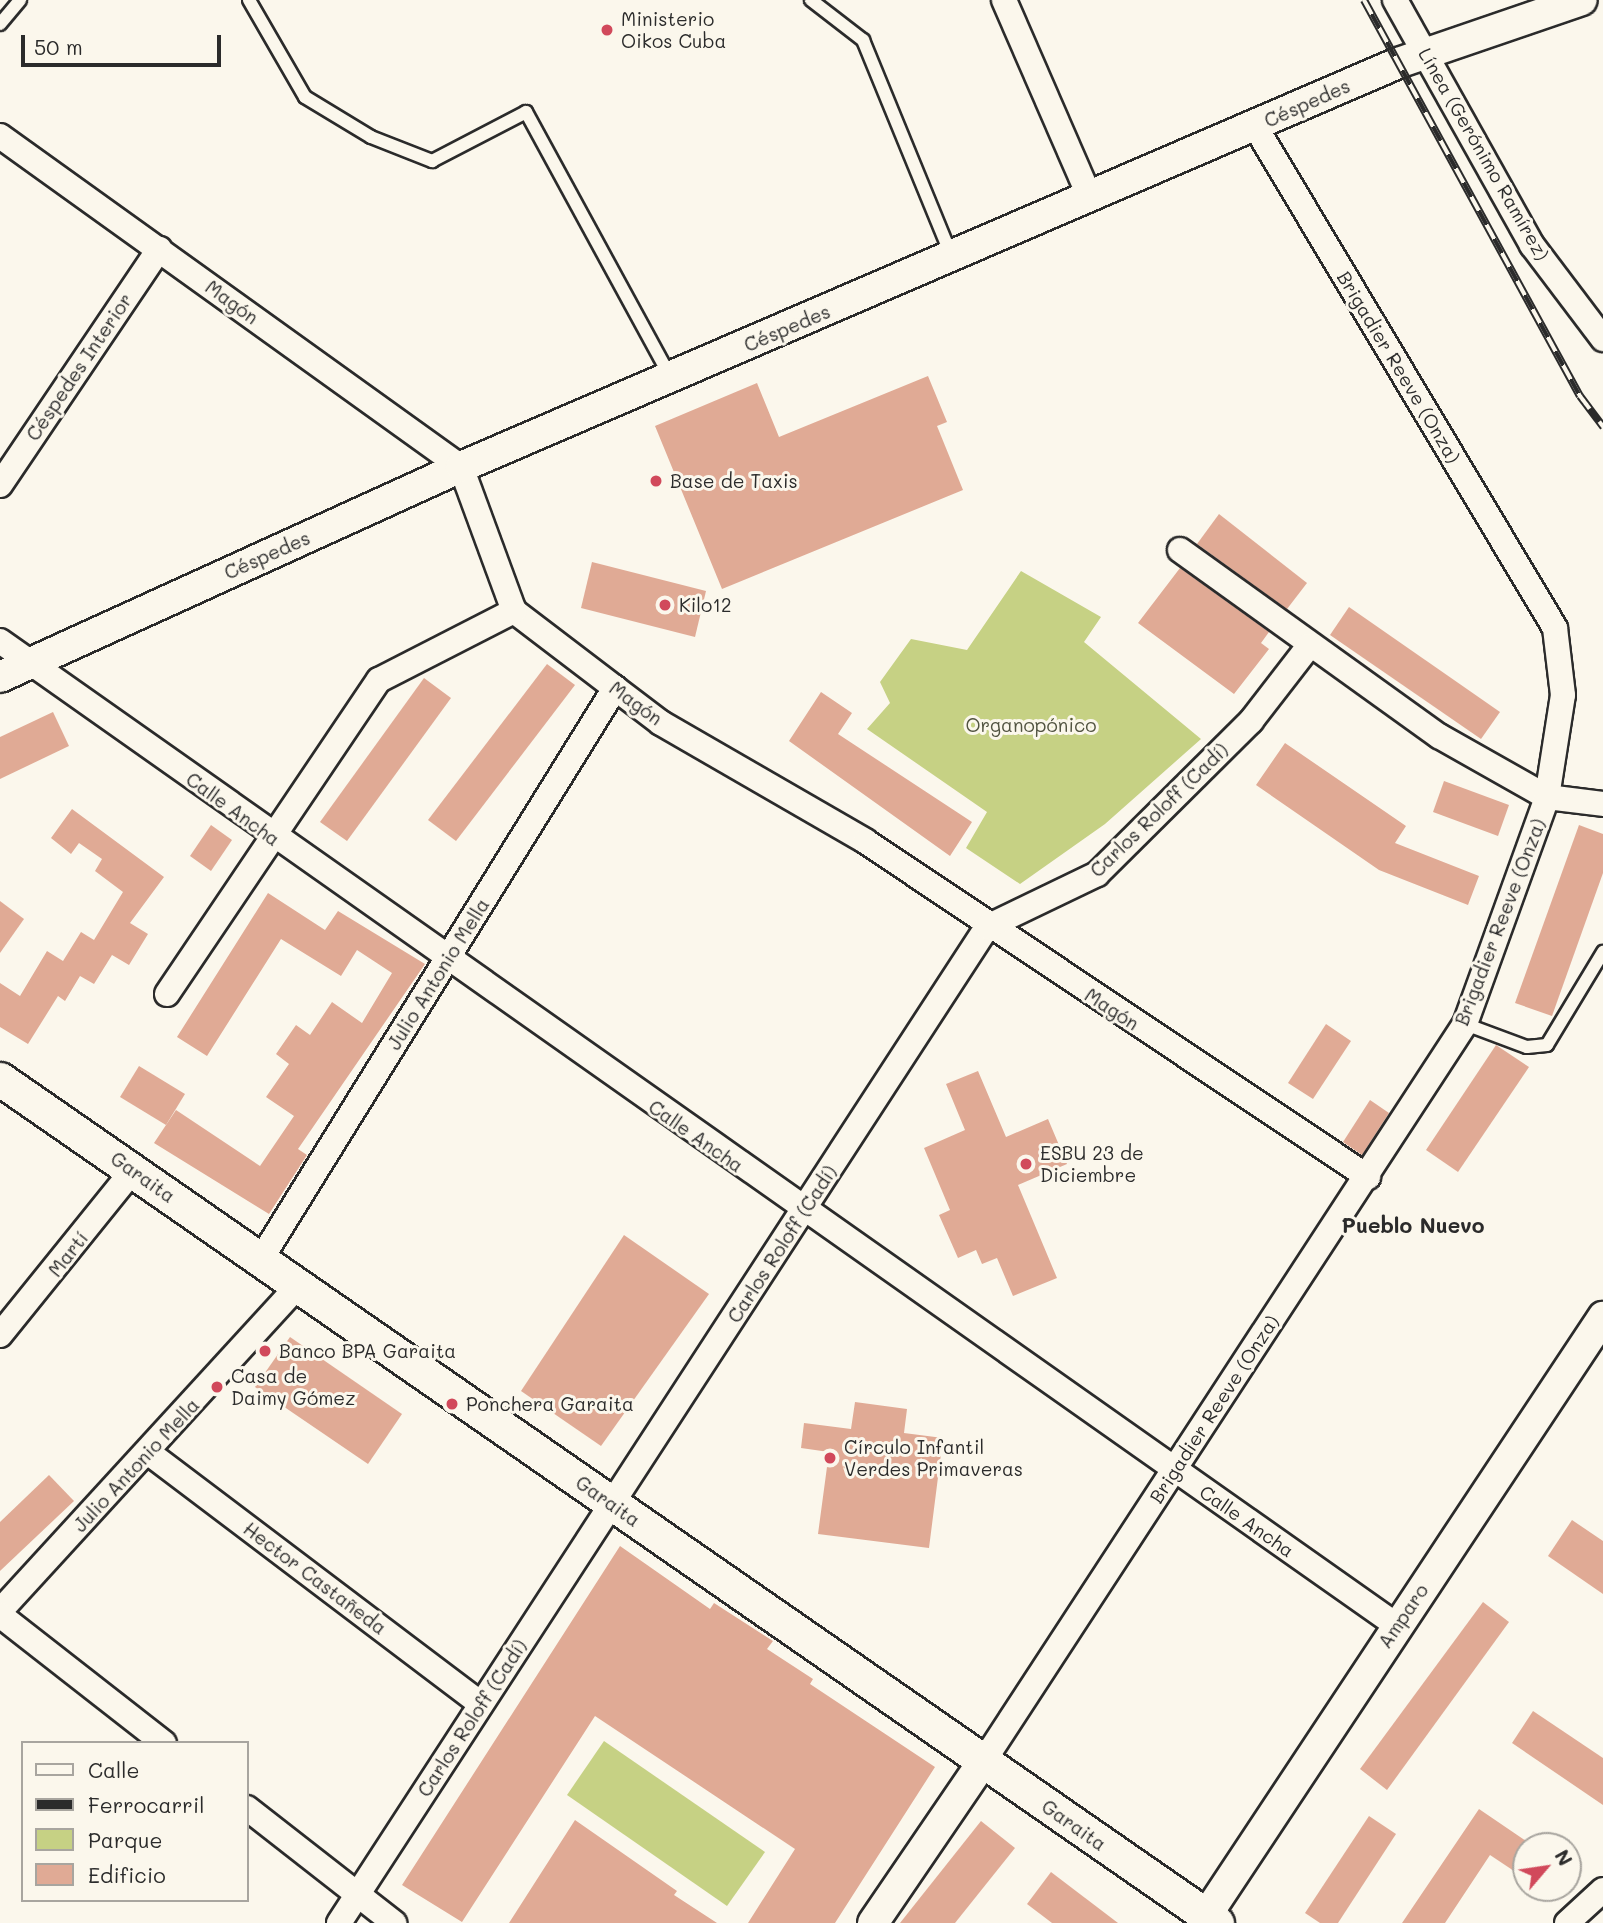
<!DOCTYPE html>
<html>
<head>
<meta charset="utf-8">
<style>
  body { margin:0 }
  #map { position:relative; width:1603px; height:1923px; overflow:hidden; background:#fbf7ec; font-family:Mali,sans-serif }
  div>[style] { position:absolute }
  .green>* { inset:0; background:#c6d184 }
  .building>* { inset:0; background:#e0aa95 }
  .roads { filter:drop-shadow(2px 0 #2b2b2b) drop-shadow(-2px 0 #2b2b2b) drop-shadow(0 2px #2b2b2b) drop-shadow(0 -2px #2b2b2b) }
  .service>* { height:12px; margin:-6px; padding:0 6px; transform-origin:6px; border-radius:6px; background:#fbf7ec }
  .minor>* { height:24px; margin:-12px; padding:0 12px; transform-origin:12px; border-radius:12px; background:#fbf7ec }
  .tertiary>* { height:30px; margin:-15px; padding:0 15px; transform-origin:15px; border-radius:15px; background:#fbf7ec }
  .secondary>* { height:33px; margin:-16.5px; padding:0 16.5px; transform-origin:16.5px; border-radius:16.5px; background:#fbf7ec }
  .rail>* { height:8px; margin-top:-4px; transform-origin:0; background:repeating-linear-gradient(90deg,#fbf7ec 0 16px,#2b2b2b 0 32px); box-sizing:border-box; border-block:2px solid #2b2b2b }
  .dots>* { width:19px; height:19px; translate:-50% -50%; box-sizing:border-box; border:4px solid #fbf7ec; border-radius:50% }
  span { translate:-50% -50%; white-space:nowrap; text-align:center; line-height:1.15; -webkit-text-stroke:6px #fbf7ec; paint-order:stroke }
  .poi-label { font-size:19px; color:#2b2b2b }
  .left { translate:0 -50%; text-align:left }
  .street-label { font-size:19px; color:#2b2b2b }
  .park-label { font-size:19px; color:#525441 }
  .neighbourhood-label { font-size:21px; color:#2b2b2b; font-weight:700 }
  .legend { position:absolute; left:21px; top:1741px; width:228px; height:161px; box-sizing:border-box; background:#fbf7ec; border:2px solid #a8a59f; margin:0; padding:9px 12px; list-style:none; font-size:21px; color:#2b2b2b }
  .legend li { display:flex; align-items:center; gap:14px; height:35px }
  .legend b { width:35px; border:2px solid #a8a59f }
  .north { position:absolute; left:1512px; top:1832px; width:70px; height:70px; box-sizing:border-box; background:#fbf7ec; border:2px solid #a8a59f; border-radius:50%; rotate:61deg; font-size:19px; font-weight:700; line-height:28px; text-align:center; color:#2b2b2b }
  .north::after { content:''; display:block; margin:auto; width:24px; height:32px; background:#d1495b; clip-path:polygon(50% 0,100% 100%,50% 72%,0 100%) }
  .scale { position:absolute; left:21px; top:35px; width:200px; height:32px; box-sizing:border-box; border:4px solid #2b2b2b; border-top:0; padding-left:9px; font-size:21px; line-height:24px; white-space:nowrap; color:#2b2b2b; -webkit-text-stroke:5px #fbf7ec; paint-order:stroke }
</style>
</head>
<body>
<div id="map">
  <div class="green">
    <div style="clip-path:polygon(1021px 571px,1101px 617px,1084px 642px,1201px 739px,1105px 824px,1020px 884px,966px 848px,987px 812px,867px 729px,890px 703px,880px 682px,911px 639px,967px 650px)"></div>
    <div style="clip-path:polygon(604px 1741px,765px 1852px,727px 1906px,567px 1795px)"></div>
  </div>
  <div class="building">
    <div style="clip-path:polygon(928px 376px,947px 422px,937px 426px,963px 490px,722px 589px,655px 426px,757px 383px,779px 437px)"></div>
    <div style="clip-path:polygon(1219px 514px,1307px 583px,1287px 609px,1197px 544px)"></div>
    <div style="clip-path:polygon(592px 562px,706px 591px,695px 637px,581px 608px)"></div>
    <div style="clip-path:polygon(1180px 568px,1269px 632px,1261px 643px,1269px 649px,1234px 694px,1138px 623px)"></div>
    <div style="clip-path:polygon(1349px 607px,1500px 712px,1481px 739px,1330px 635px)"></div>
    <div style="clip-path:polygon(547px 664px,575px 685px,456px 841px,428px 820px)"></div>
    <div style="clip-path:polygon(424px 678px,451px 698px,347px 841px,320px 822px)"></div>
    <div style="clip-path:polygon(821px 692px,852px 713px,838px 734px,972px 822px,950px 856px,789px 741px)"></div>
    <div style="clip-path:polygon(53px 712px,69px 746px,0 779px,0 737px)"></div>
    <div style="clip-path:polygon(1285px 743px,1406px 826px,1395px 843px,1479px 876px,1468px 905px,1379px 870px,1256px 785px)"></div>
    <div style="clip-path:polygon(1444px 781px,1509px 805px,1498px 836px,1433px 812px)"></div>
    <div style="clip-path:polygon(72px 809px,164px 877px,130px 923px,148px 934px,129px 965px,112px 955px,94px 984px,80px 976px,65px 1001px,58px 996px,28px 1044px,0 1027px,0 983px,20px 996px,47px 951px,63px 961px,81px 932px,94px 940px,123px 892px,95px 871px,102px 859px,79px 843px,71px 854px,51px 838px)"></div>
    <div style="clip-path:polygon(211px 825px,232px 840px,211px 871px,190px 856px)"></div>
    <div style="clip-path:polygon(1579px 825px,1603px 834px,1603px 873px,1552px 1016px,1515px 1003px)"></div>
    <div style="clip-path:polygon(268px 893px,325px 930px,338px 911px,425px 964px,298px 1149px,307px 1155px,269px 1214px,154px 1143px,176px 1110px,260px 1166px,294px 1116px,266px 1097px,289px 1064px,276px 1054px,296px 1025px,310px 1035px,332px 1002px,362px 1023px,392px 973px,357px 950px,341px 976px,281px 939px,207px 1056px,177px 1037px)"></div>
    <div style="clip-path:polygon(0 901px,24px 919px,0 953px)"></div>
    <div style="clip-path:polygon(1326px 1024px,1351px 1041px,1313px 1099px,1288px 1083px)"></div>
    <div style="clip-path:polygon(1496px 1045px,1529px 1067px,1458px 1172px,1426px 1150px)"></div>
    <div style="clip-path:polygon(139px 1066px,185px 1094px,166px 1125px,120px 1097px)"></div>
    <div style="clip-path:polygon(978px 1071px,1006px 1137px,1048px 1119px,1067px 1164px,1018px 1185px,1057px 1278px,1013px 1296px,997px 1258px,982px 1264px,976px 1250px,958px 1258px,939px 1215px,950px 1210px,924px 1148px,965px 1130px,946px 1084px)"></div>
    <div style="clip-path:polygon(1370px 1100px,1389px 1113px,1362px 1155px,1343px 1142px)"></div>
    <div style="clip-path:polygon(624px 1235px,709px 1294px,601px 1446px,521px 1391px)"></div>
    <div style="clip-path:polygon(290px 1337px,402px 1414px,368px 1464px,255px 1387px)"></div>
    <div style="clip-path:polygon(855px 1402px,907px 1409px,904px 1433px,943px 1438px,929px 1548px,818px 1534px,829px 1452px,801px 1448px,804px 1423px,851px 1429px)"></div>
    <div style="clip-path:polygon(49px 1475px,74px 1501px,0 1571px,0 1522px)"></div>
    <div style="clip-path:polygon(1572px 1520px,1603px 1541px,1603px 1594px,1548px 1556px)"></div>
    <div style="clip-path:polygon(620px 1546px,710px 1609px,714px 1603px,773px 1641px,767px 1649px,813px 1679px,810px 1684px,935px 1767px,835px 1923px,748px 1923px,795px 1849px,595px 1716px,462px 1922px,402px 1885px)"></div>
    <div style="clip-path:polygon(1483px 1602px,1509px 1622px,1387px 1790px,1360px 1769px)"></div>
    <div style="clip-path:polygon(1533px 1711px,1603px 1758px,1603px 1805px,1512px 1743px)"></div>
    <div style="clip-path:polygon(1479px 1809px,1526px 1841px,1526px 1879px,1490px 1855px,1445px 1923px,1402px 1923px)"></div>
    <div style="clip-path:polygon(1369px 1816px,1396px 1834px,1338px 1923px,1320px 1923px,1305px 1913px)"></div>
    <div style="clip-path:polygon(575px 1820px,677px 1891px,674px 1895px,717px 1923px,509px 1923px)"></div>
    <div style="clip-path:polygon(981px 1821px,1015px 1848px,955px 1923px,900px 1923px)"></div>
    <div style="clip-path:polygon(1051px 1872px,1118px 1923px,1052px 1923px,1027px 1904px)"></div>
  </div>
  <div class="roads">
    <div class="service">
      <div style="left:249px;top:0;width:112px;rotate:60deg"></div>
      <div style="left:305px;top:97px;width:77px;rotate:31.2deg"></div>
      <div style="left:371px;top:137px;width:66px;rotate:21.5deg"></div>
      <div style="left:432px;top:161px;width:106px;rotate:-27.5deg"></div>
      <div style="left:526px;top:112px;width:301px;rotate:61.4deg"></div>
      <div style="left:811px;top:0;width:66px;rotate:37.6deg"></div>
      <div style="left:863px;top:40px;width:235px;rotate:67.7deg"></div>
      <div style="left:0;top:24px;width:31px;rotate:-50deg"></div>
      <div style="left:1465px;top:1024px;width:66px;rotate:20.4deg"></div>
      <div style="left:1527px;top:1047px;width:20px;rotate:-6deg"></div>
      <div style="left:1547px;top:1045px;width:109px;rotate:-58.9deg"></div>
    </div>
    <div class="minor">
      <div style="left:1004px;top:0;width:216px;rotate:66.5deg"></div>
      <div style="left:1395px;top:0;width:281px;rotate:60.8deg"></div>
      <div style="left:1532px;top:245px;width:118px;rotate:52.9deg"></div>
      <div style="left:0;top:136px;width:568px;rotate:35.68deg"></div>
      <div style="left:461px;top:467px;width:153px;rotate:69.8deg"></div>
      <div style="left:514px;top:611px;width:127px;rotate:37.3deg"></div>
      <div style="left:615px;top:688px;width:58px;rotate:37.3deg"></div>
      <div style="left:661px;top:723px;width:236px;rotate:30deg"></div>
      <div style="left:865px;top:841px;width:605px;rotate:33.74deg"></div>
      <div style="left:0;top:485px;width:285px;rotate:-56deg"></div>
      <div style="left:1180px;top:550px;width:319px;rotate:35.7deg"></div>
      <div style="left:1439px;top:736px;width:124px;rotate:29.5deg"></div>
      <div style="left:1547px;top:797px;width:56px;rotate:7.1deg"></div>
      <div style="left:0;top:641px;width:1708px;rotate:35.18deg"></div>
      <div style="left:167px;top:994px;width:379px;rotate:-56deg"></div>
      <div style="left:379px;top:680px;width:152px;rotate:-27.1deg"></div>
      <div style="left:261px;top:1259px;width:672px;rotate:-58.2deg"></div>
      <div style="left:0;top:1335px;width:212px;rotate:-51.1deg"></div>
      <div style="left:149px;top:1453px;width:416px;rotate:37.1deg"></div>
      <div style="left:0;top:1611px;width:441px;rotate:-47.5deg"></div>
      <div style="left:0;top:1615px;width:208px;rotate:38deg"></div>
      <div style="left:983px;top:1762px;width:881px;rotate:-56.85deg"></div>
      <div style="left:1465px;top:1024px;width:241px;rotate:-70.1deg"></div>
      <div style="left:1547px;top:797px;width:103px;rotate:-81.1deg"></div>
      <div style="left:1563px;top:695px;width:67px;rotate:-96.8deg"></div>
      <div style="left:1555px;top:628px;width:585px;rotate:-120.86deg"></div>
      <div style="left:247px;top:1808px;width:187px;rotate:38deg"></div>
      <div style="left:339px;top:1923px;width:1188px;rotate:-56.95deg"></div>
      <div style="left:987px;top:927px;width:122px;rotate:-25.7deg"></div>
      <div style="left:1097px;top:874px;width:217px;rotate:-44.8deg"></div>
      <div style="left:1251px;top:721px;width:95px;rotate:-52.3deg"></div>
      <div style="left:1567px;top:1923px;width:49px;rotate:-42.5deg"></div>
    </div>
    <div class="tertiary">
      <div style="left:0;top:677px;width:507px;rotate:-24.49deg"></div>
      <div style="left:461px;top:467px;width:1020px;rotate:-23.32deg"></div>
      <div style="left:1398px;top:63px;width:194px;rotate:-18.9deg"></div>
      <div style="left:1206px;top:1916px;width:719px;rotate:-56.46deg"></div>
      <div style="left:873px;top:1923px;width:195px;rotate:-55.7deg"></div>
    </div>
    <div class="secondary">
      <div style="left:0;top:1079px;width:1481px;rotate:34.74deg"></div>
    </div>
  </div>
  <div class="rail">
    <div style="left:1364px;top:0;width:451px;rotate:61.4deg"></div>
    <div style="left:1580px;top:396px;width:39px;rotate:53deg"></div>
  </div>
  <div class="dots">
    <div style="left:607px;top:30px;background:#d1495b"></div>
    <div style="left:656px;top:481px;background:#d1495b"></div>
    <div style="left:665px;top:605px;background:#d1495b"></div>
    <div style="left:1026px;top:1164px;background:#d1495b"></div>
    <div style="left:265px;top:1351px;background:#d1495b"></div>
    <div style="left:217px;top:1387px;background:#d1495b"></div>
    <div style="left:452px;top:1404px;background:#d1495b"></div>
    <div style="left:830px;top:1458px;background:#d1495b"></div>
  </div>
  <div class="poi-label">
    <span class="left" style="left:621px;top:30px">Ministerio<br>Oikos Cuba</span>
    <span class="left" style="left:670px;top:481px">Base de Taxis</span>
    <span class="left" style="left:679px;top:605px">Kilo12</span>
    <span class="left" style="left:1040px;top:1164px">ESBU 23 de<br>Diciembre</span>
    <span class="left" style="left:279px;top:1351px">Banco BPA Garaita</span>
    <span class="left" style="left:231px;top:1387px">Casa de<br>Daimy Gómez</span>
    <span class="left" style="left:466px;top:1404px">Ponchera Garaita</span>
    <span class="left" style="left:844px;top:1458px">Círculo Infantil<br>Verdes Primaveras</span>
  </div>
  <div class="street-label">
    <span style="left:1307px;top:103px;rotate:-24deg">Céspedes</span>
    <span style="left:1484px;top:154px;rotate:60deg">Línea (Gerónimo Ramírez)</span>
    <span style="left:232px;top:302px;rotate:36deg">Magón</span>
    <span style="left:787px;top:328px;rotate:-23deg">Céspedes</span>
    <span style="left:79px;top:367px;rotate:-56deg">Céspedes Interior</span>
    <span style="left:1399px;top:367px;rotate:59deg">Brigadier Reeve (Onza)</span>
    <span style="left:267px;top:555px;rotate:-24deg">Céspedes</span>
    <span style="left:636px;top:703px;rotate:36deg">Magón</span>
    <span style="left:233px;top:809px;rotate:36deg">Calle Ancha</span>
    <span style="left:1159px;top:810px;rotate:-44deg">Carlos Roloff (Cadí)</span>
    <span style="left:1500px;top:922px;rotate:-69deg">Brigadier Reeve (Onza)</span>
    <span style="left:438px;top:974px;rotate:-58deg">Julio Antonio Mella</span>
    <span style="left:1112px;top:1009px;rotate:33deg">Magón</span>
    <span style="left:696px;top:1136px;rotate:35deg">Calle Ancha</span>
    <span style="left:143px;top:1177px;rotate:35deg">Garaita</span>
    <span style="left:782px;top:1244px;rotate:-57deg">Carlos Roloff (Cadí)</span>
    <span style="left:68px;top:1254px;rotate:-52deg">Martí</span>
    <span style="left:1214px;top:1409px;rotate:-57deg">Brigadier Reeve (Onza)</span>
    <span style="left:136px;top:1465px;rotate:-47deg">Julio Antonio Mella</span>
    <span style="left:608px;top:1501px;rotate:35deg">Garaita</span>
    <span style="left:1247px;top:1521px;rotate:35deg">Calle Ancha</span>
    <span style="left:315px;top:1578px;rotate:37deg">Hector Castañeda</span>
    <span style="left:1403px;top:1616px;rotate:-56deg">Amparo</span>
    <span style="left:472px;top:1718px;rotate:-57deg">Carlos Roloff (Cadí)</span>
    <span style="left:1074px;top:1825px;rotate:35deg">Garaita</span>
  </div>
  <div class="park-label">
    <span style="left:1031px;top:725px">Organopónico</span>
  </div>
  <div class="neighbourhood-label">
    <span style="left:1413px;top:1225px">Pueblo Nuevo</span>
  </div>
  <ul class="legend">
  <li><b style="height:9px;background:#fbf7ec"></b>Calle</li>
  <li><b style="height:9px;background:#2b2b2b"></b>Ferrocarril</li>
  <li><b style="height:19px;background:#c6d184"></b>Parque</li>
  <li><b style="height:19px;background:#e0aa95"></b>Edificio</li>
  </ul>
  <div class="north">N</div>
  <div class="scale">50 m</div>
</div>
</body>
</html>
